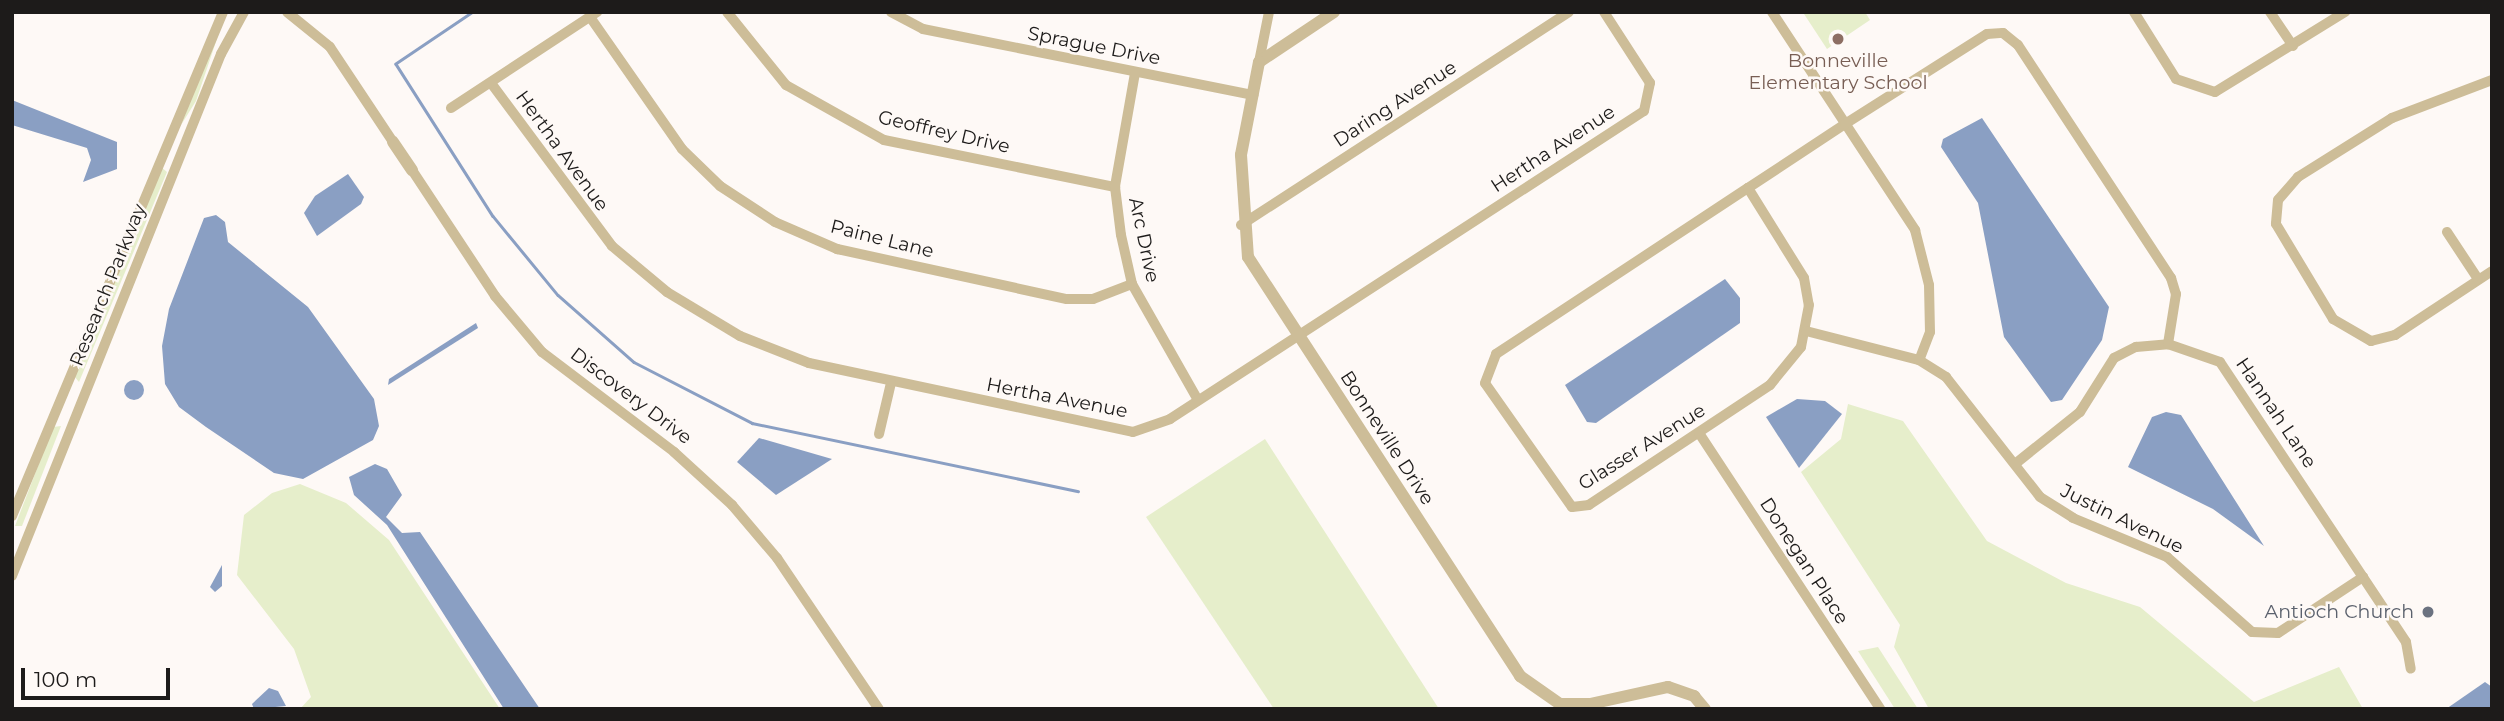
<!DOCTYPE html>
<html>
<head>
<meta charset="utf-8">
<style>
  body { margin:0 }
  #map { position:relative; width:2504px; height:721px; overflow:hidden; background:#fef9f6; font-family:Montserrat,sans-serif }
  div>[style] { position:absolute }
  .green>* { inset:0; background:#e6eecb }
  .water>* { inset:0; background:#8a9fc3 }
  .round { border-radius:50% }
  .stream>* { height:2.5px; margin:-1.25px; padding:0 1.25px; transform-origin:1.25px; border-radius:1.25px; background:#8a9fc3 }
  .minor>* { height:10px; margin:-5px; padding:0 5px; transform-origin:5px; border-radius:5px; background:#cdbd98 }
  .tertiary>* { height:12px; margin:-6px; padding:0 6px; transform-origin:6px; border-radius:6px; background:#cdbd98 }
  .dots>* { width:19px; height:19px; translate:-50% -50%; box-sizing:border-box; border:4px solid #fef9f6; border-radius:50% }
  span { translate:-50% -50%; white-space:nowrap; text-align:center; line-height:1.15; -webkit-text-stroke:5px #fef9f6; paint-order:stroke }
  .street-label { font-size:19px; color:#1d1b1a }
  .education-label { font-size:19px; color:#785e54 }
  .worship-label { font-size:19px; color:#5b616d }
  .right { translate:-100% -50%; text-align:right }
  .frame { position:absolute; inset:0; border:14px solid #1d1b1a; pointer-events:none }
  .scale { position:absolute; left:21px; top:668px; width:149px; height:32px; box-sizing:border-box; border:4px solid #1d1b1a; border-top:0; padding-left:9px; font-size:21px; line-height:24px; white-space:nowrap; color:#1d1b1a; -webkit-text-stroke:5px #fef9f6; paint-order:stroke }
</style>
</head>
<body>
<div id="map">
  <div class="green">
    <div style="clip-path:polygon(226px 12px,196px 101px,181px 125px)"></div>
    <div style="clip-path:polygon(1865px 12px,1870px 20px,1827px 49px,1804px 14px)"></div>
    <div style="clip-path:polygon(161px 167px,167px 172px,79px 382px,74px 376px)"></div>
    <div style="clip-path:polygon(1848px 404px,1903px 421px,1987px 541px,2066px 583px,2140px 607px,2254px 702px,2339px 667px,2363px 709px,1929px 709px,1894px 647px,1900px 625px,1801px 472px,1841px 439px)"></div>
    <div style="clip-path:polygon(61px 426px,22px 526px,15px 526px,53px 427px)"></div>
    <div style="clip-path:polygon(1265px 439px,1439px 709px,1274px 709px,1146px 517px)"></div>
    <div style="clip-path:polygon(300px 484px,346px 503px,389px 540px,500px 709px,300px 709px,311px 697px,294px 649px,237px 575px,244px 515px,272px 493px)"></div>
    <div style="clip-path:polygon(1878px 647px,1918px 709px,1895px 709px,1858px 651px)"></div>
  </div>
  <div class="water">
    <div style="clip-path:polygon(12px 100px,117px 142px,117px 169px,83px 182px,91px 160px,87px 148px,12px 125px)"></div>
    <div style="clip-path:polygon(1982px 118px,2109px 307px,2102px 340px,2062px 400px,2051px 402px,2004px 337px,1978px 203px,1941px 147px,1943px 139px)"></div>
    <div style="clip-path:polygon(348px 174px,364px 197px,361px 204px,317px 236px,304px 213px,315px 196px)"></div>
    <div style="clip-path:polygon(216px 215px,225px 222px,228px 242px,308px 307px,374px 399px,379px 426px,373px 440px,303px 479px,274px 473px,206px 427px,179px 407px,165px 384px,162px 346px,169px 309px,204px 218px)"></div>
    <div style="clip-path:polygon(1725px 279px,1740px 298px,1740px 323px,1596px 423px,1587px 422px,1565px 385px)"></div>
    <div style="clip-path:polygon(476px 323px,478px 328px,388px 385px,389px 379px)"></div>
    <div class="round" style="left:124px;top:380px;width:20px;height:20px"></div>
    <div style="clip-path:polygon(1797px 399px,1825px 401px,1842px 414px,1799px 468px,1766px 417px)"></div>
    <div style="clip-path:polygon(2166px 412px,2181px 415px,2264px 546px,2213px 509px,2128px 467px,2152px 417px)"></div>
    <div style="clip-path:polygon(759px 438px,832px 459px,776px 495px,737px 462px)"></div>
    <div style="clip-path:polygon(375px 464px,387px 469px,402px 495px,386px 517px,402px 533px,420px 532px,540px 709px,504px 709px,387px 525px,354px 495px,349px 477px)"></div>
    <div style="clip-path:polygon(222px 565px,222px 586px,215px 592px,210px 587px)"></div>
    <div style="clip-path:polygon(2485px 682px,2492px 687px,2492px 709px,2446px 709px)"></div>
    <div style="clip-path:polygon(269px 688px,278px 691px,286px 706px,254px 709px,252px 704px)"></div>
  </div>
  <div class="stream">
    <div style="left:473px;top:12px;width:93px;rotate:146deg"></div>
    <div style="left:396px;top:64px;width:180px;rotate:57.5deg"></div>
    <div style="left:493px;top:216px;width:102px;rotate:50.6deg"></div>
    <div style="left:558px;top:295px;width:101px;rotate:41.4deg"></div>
    <div style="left:634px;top:362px;width:133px;rotate:27.3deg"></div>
    <div style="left:752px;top:423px;width:333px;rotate:11.8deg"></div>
  </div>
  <div class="minor">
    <div style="left:287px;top:12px;width:55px;rotate:39.1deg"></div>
    <div style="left:330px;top:47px;width:114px;rotate:56.4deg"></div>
    <div style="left:727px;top:12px;width:94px;rotate:51.1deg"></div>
    <div style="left:786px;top:85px;width:112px;rotate:29.3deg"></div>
    <div style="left:884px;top:140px;width:236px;rotate:11.5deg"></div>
    <div style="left:891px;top:12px;width:36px;rotate:28deg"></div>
    <div style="left:923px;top:29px;width:337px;rotate:11.3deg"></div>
    <div style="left:1772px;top:12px;width:261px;rotate:56.7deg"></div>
    <div style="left:1915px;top:230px;width:57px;rotate:75.7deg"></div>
    <div style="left:1929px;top:285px;width:47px;rotate:88.8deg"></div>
    <div style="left:1930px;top:332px;width:30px;rotate:111deg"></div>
    <div style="left:2134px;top:12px;width:79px;rotate:57.9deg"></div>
    <div style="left:2176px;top:79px;width:41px;rotate:18.4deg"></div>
    <div style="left:2215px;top:92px;width:153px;rotate:-31.6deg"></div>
    <div style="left:2270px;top:12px;width:41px;rotate:55.9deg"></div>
    <div style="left:590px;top:17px;width:161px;rotate:55.1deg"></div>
    <div style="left:682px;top:149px;width:53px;rotate:44.2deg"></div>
    <div style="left:720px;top:186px;width:66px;rotate:33.2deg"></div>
    <div style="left:775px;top:222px;width:68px;rotate:23.5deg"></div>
    <div style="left:837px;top:249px;width:235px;rotate:12.3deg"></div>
    <div style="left:1067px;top:299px;width:26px"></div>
    <div style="left:1093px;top:299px;width:42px;rotate:-21deg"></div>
    <div style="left:1259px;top:62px;width:51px;rotate:-78.7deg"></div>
    <div style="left:1135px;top:73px;width:116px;rotate:100deg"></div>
    <div style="left:1115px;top:187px;width:48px;rotate:82.9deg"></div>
    <div style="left:1121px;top:235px;width:50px;rotate:77.3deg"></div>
    <div style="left:1132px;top:284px;width:133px;rotate:60.4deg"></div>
    <div style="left:2492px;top:80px;width:107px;rotate:159.2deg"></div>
    <div style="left:2392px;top:118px;width:111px;rotate:147.9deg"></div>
    <div style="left:2298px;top:177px;width:30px;rotate:131deg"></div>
    <div style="left:2278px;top:200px;width:24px;rotate:95deg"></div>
    <div style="left:2276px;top:224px;width:111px;rotate:59deg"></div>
    <div style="left:2333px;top:319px;width:44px;rotate:30.1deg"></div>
    <div style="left:2371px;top:341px;width:25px;rotate:-14deg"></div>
    <div style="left:2395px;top:335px;width:116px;rotate:-33.4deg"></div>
    <div style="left:491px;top:83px;width:203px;rotate:53.4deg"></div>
    <div style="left:612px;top:246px;width:72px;rotate:39.9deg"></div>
    <div style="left:667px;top:292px;width:85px;rotate:31.1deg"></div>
    <div style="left:740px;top:336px;width:74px;rotate:21.4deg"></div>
    <div style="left:809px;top:363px;width:331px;rotate:12deg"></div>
    <div style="left:1133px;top:432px;width:39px;rotate:-19deg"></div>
    <div style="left:1170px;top:419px;width:565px;rotate:-33.02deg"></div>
    <div style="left:1644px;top:111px;width:29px;rotate:-78deg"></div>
    <div style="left:1650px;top:83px;width:85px;rotate:-122.9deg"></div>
    <div style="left:451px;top:108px;width:175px;rotate:-33.3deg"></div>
    <div style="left:412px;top:170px;width:151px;rotate:56.6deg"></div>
    <div style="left:495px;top:296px;width:73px;rotate:50deg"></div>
    <div style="left:542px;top:352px;width:166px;rotate:37.1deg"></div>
    <div style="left:674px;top:452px;width:79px;rotate:42.4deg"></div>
    <div style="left:732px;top:505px;width:70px;rotate:49.7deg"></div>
    <div style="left:777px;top:558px;width:182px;rotate:56deg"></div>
    <div style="left:1748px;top:188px;width:106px;rotate:58.1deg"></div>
    <div style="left:1804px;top:278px;width:27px;rotate:80deg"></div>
    <div style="left:1809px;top:305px;width:43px;rotate:100.8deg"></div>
    <div style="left:1801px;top:347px;width:49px;rotate:129.2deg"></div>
    <div style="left:1770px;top:385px;width:217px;rotate:146.5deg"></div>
    <div style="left:1589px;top:505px;width:17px;rotate:173deg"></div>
    <div style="left:1572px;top:507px;width:151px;rotate:-125.1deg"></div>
    <div style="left:1485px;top:383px;width:31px;rotate:-69deg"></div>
    <div style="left:1496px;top:354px;width:302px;rotate:-33.4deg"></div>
    <div style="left:1748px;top:188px;width:116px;rotate:-33.4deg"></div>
    <div style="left:1845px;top:124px;width:168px;rotate:-32.4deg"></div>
    <div style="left:1987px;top:34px;width:16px;rotate:-4deg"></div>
    <div style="left:2003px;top:33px;width:19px;rotate:39deg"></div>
    <div style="left:2018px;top:45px;width:279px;rotate:56.7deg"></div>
    <div style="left:2171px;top:278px;width:17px;rotate:73deg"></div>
    <div style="left:2176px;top:294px;width:51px;rotate:99.1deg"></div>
    <div style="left:1241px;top:225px;width:391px;rotate:-33deg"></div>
    <div style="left:2447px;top:232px;width:56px;rotate:56.6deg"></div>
    <div style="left:1806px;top:331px;width:117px;rotate:14.4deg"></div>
    <div style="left:1919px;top:360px;width:32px;rotate:32deg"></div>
    <div style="left:1946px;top:377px;width:152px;rotate:51.9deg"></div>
    <div style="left:2040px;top:497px;width:39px;rotate:32deg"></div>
    <div style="left:2073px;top:518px;width:102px;rotate:22.5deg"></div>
    <div style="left:2167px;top:557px;width:113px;rotate:41.4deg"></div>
    <div style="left:2252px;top:632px;width:26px;rotate:2deg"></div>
    <div style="left:2278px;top:633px;width:102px;rotate:-33.4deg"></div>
    <div style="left:1699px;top:433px;width:330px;rotate:56.7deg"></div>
    <div style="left:879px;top:434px;width:52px;rotate:-76.8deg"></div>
    <div style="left:2015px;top:464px;width:83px;rotate:-38.7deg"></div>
    <div style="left:2080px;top:412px;width:64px;rotate:-57.8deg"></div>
    <div style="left:2114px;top:358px;width:25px;rotate:-27deg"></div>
    <div style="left:2136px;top:347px;width:32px;rotate:-5deg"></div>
    <div style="left:2168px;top:344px;width:55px;rotate:19.1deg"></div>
    <div style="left:2220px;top:362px;width:336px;rotate:56.4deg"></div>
    <div style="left:2406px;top:642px;width:27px;rotate:80deg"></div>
    <div style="left:12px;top:516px;width:546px;rotate:-67.28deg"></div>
    <div style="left:12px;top:576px;width:562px;rotate:-68.18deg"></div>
    <div style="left:221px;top:54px;width:48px;rotate:-61.3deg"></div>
  </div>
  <div class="tertiary">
    <div style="left:1334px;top:12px;width:90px;rotate:146.3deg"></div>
    <div style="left:1259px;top:62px;width:95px;rotate:101deg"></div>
    <div style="left:1241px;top:155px;width:102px;rotate:86.1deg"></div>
    <div style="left:1248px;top:257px;width:500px;rotate:57deg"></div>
    <div style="left:1520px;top:676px;width:49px;rotate:35deg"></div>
    <div style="left:1560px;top:704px;width:30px"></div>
    <div style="left:1590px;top:704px;width:80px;rotate:-12.3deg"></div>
    <div style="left:1668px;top:687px;width:28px;rotate:19deg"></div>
    <div style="left:1694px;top:696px;width:17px;rotate:50deg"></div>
    <div style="left:393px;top:142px;width:34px;rotate:56deg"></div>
  </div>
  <div class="dots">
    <div style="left:1838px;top:39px;background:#8d6e63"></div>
    <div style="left:2428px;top:612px;background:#6b7280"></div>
  </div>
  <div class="street-label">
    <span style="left:1094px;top:46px;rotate:11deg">Sprague Drive</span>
    <span style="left:1395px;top:104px;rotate:-33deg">Daring Avenue</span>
    <span style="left:944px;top:132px;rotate:13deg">Geoffrey Drive</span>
    <span style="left:1553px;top:149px;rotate:-33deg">Hertha Avenue</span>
    <span style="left:562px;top:151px;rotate:54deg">Hertha Avenue</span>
    <span style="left:882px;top:239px;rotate:14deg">Paine Lane</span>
    <span style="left:1144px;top:240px;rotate:78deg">Arc Drive</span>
    <span style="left:108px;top:285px;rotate:-68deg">Research Parkway</span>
    <span style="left:631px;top:396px;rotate:37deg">Discovery Drive</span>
    <span style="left:1057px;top:398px;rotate:11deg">Hertha Avenue</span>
    <span style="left:2276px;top:413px;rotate:56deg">Hannah Lane</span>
    <span style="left:1387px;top:438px;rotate:57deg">Bonneville Drive</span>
    <span style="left:1642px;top:447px;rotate:-32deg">Glasser Avenue</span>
    <span style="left:2122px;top:519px;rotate:26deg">Justin Avenue</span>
    <span style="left:1804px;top:561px;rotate:57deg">Donegan Place</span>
  </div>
  <div class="education-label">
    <span style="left:1838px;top:72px">Bonneville<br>Elementary School</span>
  </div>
  <div class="worship-label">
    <span class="right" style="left:2414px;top:612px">Antioch Church</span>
  </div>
  <div class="frame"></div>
  <div class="scale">100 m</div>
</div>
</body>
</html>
